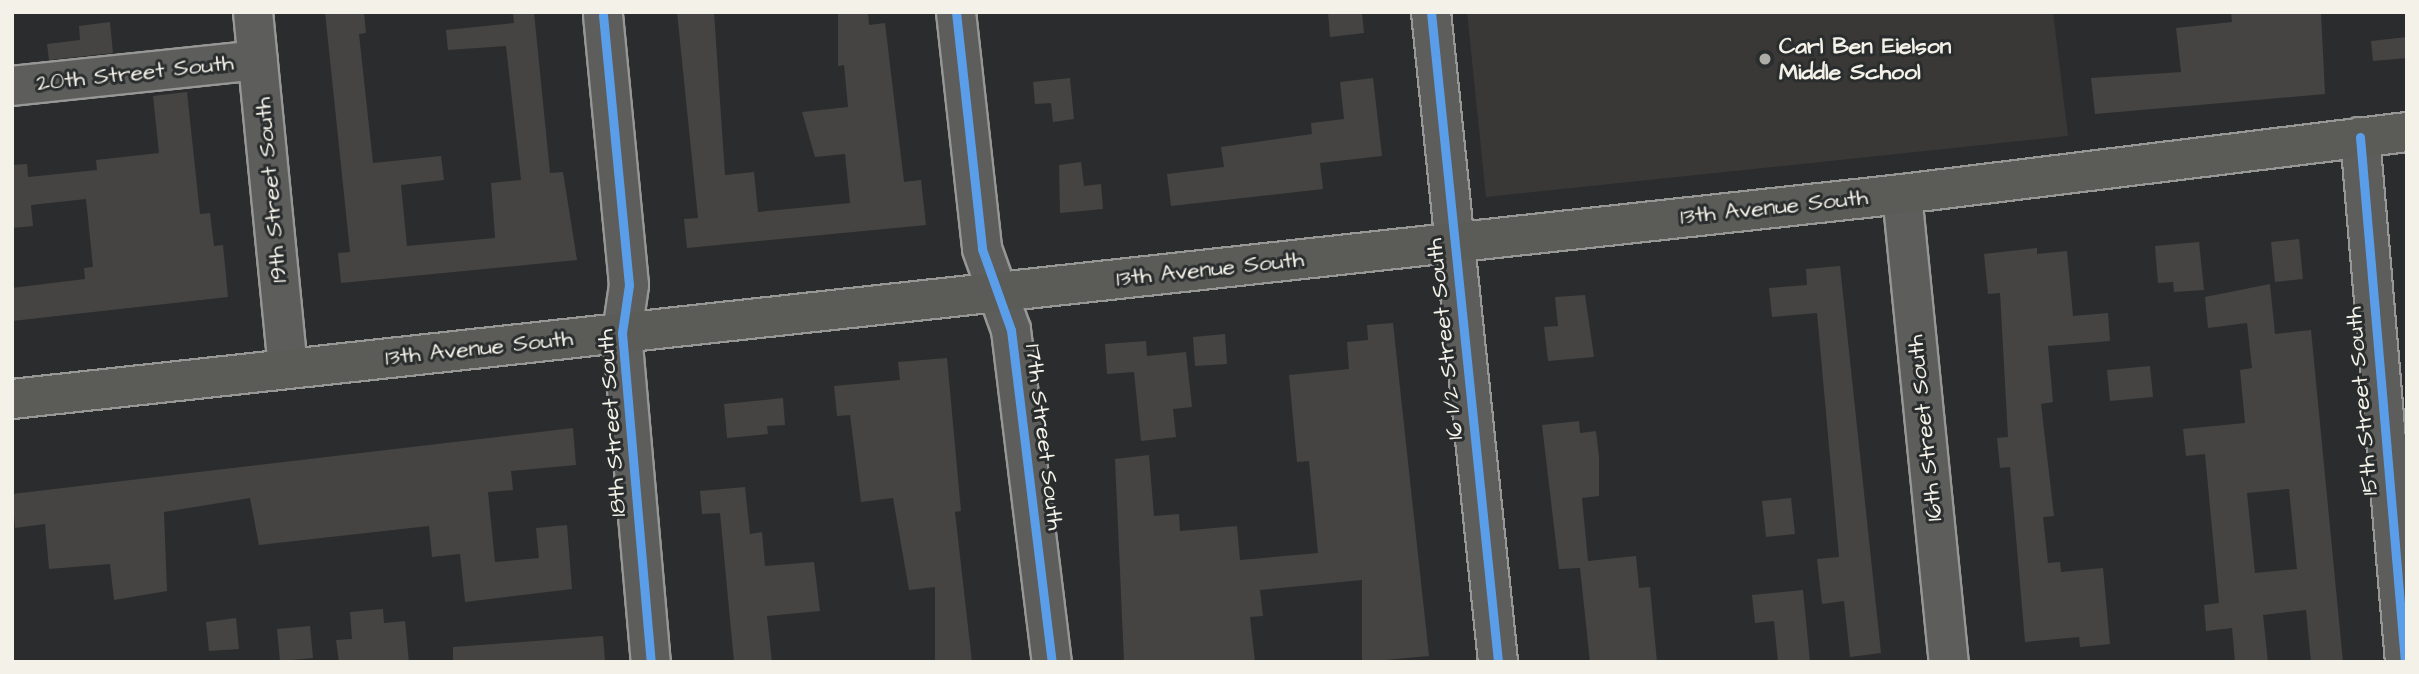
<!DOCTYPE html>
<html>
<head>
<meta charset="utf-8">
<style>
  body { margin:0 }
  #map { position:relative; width:2419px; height:674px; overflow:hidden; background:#2b2c2d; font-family:"Architects Daughter",sans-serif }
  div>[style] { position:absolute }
  .built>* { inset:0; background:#393836 }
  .building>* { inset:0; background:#454442 }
  .roads { filter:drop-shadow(2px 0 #979796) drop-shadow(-2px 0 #979796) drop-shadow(0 2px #979796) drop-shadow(0 -2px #979796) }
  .minor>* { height:38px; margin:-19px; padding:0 19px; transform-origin:19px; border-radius:19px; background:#5d5d5c }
  .major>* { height:38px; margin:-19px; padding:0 19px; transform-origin:19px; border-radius:19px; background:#5b5b57 }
  .cycleway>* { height:9px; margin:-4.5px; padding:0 4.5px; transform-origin:4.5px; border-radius:4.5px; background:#5a9eea }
  .dots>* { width:19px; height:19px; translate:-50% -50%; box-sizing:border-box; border:4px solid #2a2d2e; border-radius:50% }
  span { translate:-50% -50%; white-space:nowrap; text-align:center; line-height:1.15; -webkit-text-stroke:6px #2a2d2e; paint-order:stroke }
  .poi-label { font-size:23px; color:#f4f1e8; font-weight:700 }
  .left { translate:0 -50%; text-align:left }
  .street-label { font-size:23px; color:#f4f1e8 }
  .frame { position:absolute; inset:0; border:14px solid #f4f1e8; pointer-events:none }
</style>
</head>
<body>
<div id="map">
  <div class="built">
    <div style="clip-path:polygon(1467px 12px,2053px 12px,2068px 136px,1486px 197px)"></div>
  </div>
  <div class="building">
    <div style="clip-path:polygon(325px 12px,364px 12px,366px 33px,359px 34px,373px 163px,441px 156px,444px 180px,401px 185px,407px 246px,495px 238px,491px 183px,521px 180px,506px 46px,448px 50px,446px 30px,514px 23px,513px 12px,534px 12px,550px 173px,563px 172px,577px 260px,341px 283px,338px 253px,350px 252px)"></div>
    <div style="clip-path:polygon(677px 12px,714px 12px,725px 175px,754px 172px,758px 212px,850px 203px,845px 154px,815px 157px,802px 112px,848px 107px,844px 65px,838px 66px,838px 12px,868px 12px,869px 25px,885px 23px,904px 182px,921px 180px,926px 225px,687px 248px,684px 219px,698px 218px)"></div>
    <div style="clip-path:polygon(1328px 12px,1362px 12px,1364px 33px,1330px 37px)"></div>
    <div style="clip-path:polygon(2231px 12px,2321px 12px,2325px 94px,2095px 114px,2091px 78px,2181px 72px,2176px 28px,2232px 22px)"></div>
    <div style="clip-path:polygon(110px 22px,113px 53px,49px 60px,47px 44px,80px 40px,79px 26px)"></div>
    <div style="clip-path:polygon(2407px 37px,2407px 58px,2373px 61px,2371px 41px)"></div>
    <div style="clip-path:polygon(1070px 78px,1074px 119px,1053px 122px,1051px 103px,1035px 104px,1033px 82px)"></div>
    <div style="clip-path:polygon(1373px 78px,1382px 156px,1320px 163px,1323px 189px,1171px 206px,1167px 174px,1224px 167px,1221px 147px,1312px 134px,1311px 123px,1344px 119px,1340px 82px)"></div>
    <div style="clip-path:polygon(187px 92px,200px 214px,210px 213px,214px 246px,223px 245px,228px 297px,12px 321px,12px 288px,85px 279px,84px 268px,93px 267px,86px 199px,31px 205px,33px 226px,12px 228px,12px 165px,27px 164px,28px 177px,97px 170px,96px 160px,159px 153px,153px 96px)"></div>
    <div style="clip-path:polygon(1081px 162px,1084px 186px,1101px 184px,1103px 209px,1060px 213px,1059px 165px)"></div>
    <div style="clip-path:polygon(2299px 239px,2303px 279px,2275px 282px,2271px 242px)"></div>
    <div style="clip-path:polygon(2199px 242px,2204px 290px,2174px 292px,2173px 282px,2158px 283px,2155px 246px)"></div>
    <div style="clip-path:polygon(2037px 248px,2037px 254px,2067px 251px,2073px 316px,2108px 313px,2110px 341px,2048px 346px,2053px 402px,2041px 404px,2054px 516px,2043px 517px,2048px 563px,2060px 562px,2061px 572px,2103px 568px,2110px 644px,2080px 647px,2079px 637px,2025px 642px,2010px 467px,2000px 468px,1997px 438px,2008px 437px,2000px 293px,1988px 294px,1984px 254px)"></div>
    <div style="clip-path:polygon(1840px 266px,1881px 653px,1850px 657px,1844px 601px,1822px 604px,1817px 559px,1839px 557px,1817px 313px,1772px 317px,1769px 288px,1807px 285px,1806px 269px)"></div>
    <div style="clip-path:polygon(evenodd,2270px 284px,2275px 334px,2311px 330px,2343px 662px,2311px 662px,2306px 610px,2263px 615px,2268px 662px,2235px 662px,2232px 628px,2206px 631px,2204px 605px,2219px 603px,2205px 454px,2186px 456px,2183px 429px,2245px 423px,2240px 370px,2252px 368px,2247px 323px,2208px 328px,2205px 297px,2270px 284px,2289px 489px,2297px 569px,2255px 573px,2247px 493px,2289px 489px)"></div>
    <div style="clip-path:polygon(1585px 295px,1594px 357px,1548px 361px,1544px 327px,1558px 326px,1555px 297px)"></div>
    <div style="clip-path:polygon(1393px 323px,1429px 656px,1362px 662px,1362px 580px,1260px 590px,1263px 616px,1250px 617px,1255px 662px,1124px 662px,1115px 459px,1149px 455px,1154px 516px,1179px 514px,1180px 531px,1237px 526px,1240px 560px,1318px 553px,1309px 461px,1297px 462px,1289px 375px,1349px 369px,1347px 342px,1368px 340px,1367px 325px)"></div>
    <div style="clip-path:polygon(1225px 334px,1227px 364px,1195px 366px,1193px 337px)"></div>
    <div style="clip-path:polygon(1146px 341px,1147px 356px,1186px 352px,1192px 407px,1173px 409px,1176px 437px,1141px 441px,1134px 372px,1107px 374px,1105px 344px)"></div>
    <div style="clip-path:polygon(947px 358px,961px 511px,955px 512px,972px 662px,935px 662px,935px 587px,909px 590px,893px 498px,861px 502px,850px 415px,837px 416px,834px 386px,900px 380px,898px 362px)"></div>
    <div style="clip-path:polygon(2150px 366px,2153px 397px,2110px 401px,2107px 370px)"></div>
    <div style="clip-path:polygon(783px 398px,785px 425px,767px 426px,768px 434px,727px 438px,724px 404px)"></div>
    <div style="clip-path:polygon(1579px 421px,1580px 433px,1596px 431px,1599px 457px,1599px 496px,1582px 498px,1588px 561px,1636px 556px,1639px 588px,1650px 587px,1657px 662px,1590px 662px,1580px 568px,1559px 569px,1542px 425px)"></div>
    <div style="clip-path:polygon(573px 428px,576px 465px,511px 471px,513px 490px,488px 492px,495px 562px,539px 558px,536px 528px,567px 525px,572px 589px,465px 602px,460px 554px,432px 557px,429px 526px,259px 545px,250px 498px,164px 512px,167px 591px,114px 600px,110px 564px,49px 569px,45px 524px,15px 528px,12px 494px)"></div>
    <div style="clip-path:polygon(745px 487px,750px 534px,762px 532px,765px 566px,814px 562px,820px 611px,767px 616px,772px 662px,734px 662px,720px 513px,702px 514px,700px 491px)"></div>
    <div style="clip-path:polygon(1791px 498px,1795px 534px,1766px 537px,1762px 501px)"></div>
    <div style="clip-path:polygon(1803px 590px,1810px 662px,1778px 662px,1774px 621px,1755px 623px,1752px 595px)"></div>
    <div style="clip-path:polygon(383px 609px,384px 623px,405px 621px,409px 662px,339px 662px,336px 640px,352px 639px,350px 612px)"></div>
    <div style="clip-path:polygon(236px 618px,239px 649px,209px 651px,206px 622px)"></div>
    <div style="clip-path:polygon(310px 626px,313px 658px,280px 661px,277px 629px)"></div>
    <div style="clip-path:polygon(603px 636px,605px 662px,453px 662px,453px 647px)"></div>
  </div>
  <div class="roads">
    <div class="minor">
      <div style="left:253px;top:12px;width:358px;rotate:84.4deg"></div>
      <div style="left:956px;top:12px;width:238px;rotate:83.7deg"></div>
      <div style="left:982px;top:249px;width:86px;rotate:70.3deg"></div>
      <div style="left:1011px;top:330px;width:335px;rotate:83deg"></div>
      <div style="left:1431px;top:12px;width:653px;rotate:84.11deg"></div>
      <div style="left:603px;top:15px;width:271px;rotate:84.5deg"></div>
      <div style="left:629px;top:285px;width:49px;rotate:98.3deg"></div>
      <div style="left:622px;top:333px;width:330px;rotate:85deg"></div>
      <div style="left:12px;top:86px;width:247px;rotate:-6deg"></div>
      <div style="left:2360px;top:137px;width:527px;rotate:85.1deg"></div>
      <div style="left:1902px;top:194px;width:470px;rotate:84.3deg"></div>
    </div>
    <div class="major">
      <div style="left:12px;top:399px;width:1901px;rotate:-6.19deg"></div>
      <div style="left:1902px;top:194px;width:509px;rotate:-7deg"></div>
    </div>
  </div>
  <div class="cycleway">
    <div style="left:956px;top:12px;width:238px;rotate:83.7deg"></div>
    <div style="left:982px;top:249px;width:86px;rotate:70.3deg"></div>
    <div style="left:1011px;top:330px;width:335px;rotate:83deg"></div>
    <div style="left:1431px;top:12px;width:653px;rotate:84.11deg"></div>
    <div style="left:603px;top:15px;width:271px;rotate:84.5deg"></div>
    <div style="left:629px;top:285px;width:49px;rotate:98.3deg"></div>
    <div style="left:622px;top:333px;width:330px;rotate:85deg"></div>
    <div style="left:2360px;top:137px;width:527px;rotate:85.1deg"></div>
  </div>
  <div class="dots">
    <div style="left:1765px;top:59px;background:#aeaca7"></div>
  </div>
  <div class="poi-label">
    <span class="left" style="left:1779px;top:59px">Carl Ben Eielson<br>Middle School</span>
  </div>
  <div class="street-label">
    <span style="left:135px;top:73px;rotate:-6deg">20th Street South</span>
    <span style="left:271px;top:190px;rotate:-95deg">19th Street South</span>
    <span style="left:1774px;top:207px;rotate:-6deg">13th Avenue South</span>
    <span style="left:1210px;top:269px;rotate:-6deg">13th Avenue South</span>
    <span style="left:1445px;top:339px;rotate:-96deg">16 1/2 Street South</span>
    <span style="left:479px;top:348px;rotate:-6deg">13th Avenue South</span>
    <span style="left:2362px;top:401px;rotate:-95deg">15th Street South</span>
    <span style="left:612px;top:423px;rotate:-94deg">18th Street South</span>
    <span style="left:1925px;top:428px;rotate:-96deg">16th Street South</span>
    <span style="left:1044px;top:437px;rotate:83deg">17th Street South</span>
  </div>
  <div class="frame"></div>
</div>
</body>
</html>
